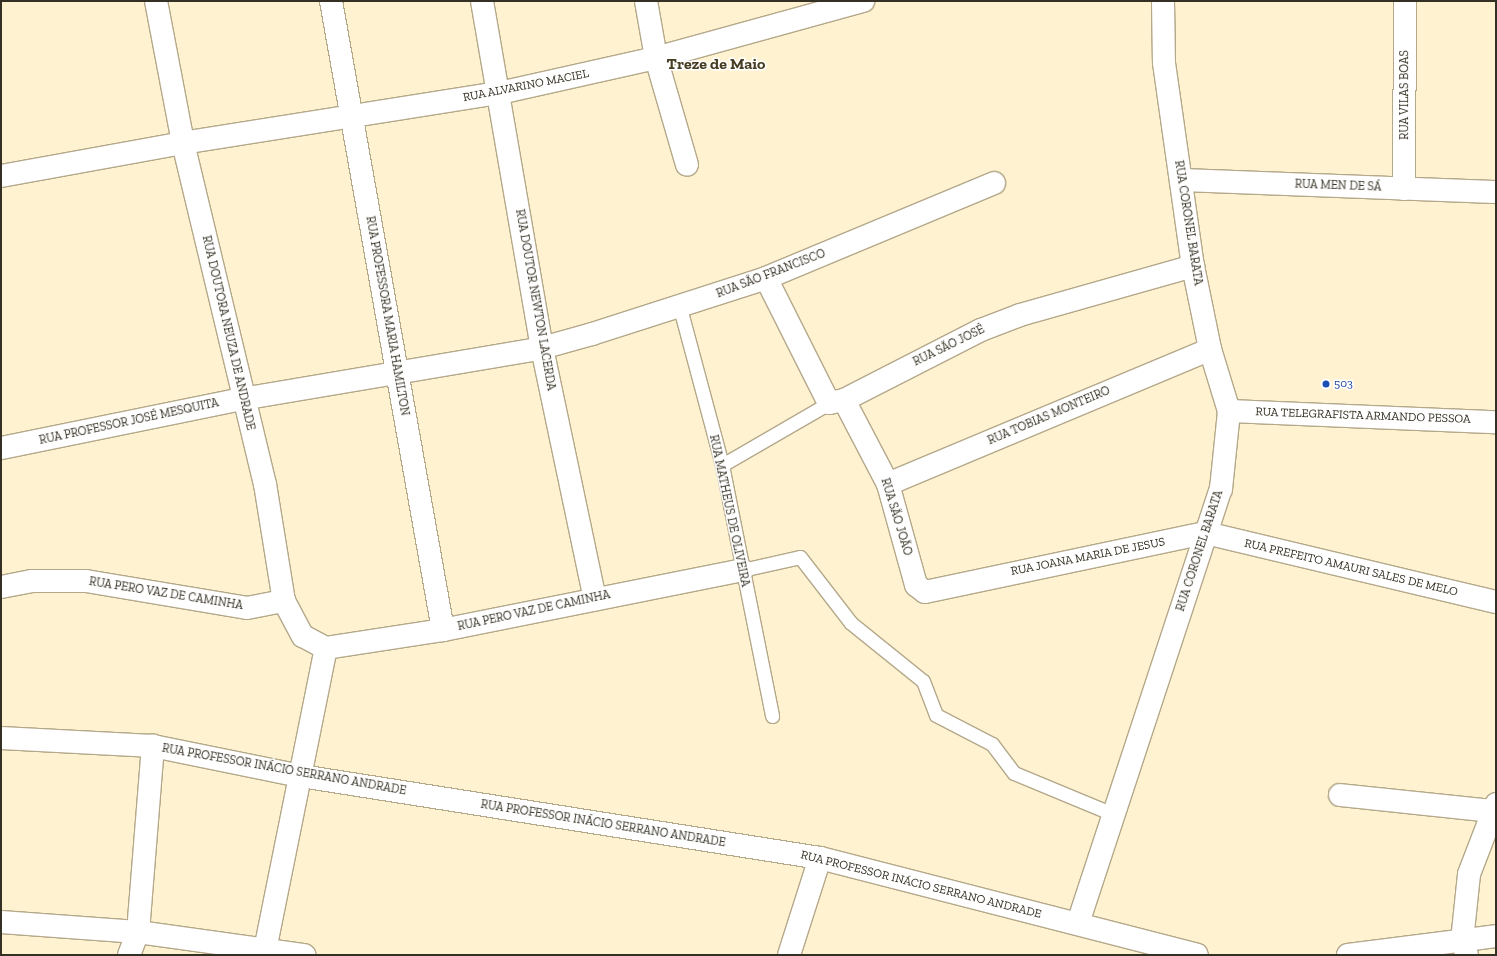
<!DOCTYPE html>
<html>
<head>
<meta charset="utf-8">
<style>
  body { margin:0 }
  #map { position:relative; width:1497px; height:956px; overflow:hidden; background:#fef2d1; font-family:"Zilla Slab",serif }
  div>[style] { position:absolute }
  .roads { filter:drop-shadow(1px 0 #b4a88a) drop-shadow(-1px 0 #b4a88a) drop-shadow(0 1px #b4a88a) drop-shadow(0 -1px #b4a88a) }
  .lane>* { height:13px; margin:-6.5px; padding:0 6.5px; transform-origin:6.5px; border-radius:6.5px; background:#fff }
  .street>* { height:22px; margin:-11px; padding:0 11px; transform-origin:11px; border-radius:11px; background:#fff }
  .secondary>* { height:22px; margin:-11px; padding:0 11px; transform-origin:11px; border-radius:11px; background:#fff }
  .dots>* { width:11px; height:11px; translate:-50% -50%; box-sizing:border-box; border:2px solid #fff; border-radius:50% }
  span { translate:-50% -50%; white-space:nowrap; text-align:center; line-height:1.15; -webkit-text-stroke:3px #fff; paint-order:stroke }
  .street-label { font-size:12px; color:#343023 }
  .transit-label { font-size:12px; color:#164399 }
  .left { translate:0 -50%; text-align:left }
  .district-label { font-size:16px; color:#463c21; font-weight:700 }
  .frame { position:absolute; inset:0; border:2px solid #343023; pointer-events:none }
</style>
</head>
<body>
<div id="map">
  <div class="roads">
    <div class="lane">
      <div style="left:680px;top:308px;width:163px;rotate:75deg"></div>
      <div style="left:722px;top:465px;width:256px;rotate:78.7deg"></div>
      <div style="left:722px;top:465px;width:124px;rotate:-30.1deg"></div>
      <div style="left:742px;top:570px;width:59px;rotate:-12.6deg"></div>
      <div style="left:800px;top:557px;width:83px;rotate:52.3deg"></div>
      <div style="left:851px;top:623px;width:92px;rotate:38.9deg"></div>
      <div style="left:923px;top:681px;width:36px;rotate:69deg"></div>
      <div style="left:936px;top:715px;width:63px;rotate:27.4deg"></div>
      <div style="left:992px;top:744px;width:36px;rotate:53deg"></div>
      <div style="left:1014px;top:773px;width:107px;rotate:22.5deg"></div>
    </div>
    <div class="street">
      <div style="left:156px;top:1px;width:145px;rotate:79.2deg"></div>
      <div style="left:183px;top:143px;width:351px;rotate:76.5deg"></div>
      <div style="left:265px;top:484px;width:119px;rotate:80.8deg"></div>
      <div style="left:284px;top:601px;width:40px;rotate:62deg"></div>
      <div style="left:303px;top:636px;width:26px;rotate:28deg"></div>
      <div style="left:326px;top:648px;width:118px;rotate:-8.7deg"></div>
      <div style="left:443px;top:630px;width:305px;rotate:-11.3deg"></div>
      <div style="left:331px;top:1px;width:639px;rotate:79.9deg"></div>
      <div style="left:482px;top:1px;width:352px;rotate:80.2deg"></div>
      <div style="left:542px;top:348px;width:257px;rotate:78.1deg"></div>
      <div style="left:646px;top:1px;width:58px;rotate:80deg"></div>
      <div style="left:656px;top:58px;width:111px;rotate:73.8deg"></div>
      <div style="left:1px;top:176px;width:185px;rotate:-10.3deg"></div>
      <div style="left:183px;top:143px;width:320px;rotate:-9deg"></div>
      <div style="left:499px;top:93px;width:161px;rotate:-12.6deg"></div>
      <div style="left:656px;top:58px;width:215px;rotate:-15.4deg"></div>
      <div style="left:1181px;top:180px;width:315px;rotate:2.2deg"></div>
      <div style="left:1404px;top:189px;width:188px;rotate:-89.7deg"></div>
      <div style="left:766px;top:278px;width:140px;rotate:63.3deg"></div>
      <div style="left:829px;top:403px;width:15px;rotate:-11deg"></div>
      <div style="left:844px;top:400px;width:154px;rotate:-27.1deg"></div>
      <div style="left:981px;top:330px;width:42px;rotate:-21deg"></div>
      <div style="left:1020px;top:315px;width:180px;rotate:-15.8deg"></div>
      <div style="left:844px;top:400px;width:95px;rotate:62.4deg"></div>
      <div style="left:888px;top:484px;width:105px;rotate:74.5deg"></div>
      <div style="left:916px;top:585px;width:11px;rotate:38deg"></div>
      <div style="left:925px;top:592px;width:287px;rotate:-11.9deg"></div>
      <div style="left:1206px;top:533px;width:298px;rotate:13.4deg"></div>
      <div style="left:1px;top:448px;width:246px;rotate:-11.5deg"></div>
      <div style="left:242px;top:399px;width:304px;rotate:-9.6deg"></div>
      <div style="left:542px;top:348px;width:52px;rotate:-15.6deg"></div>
      <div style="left:592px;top:334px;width:183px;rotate:-17.8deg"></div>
      <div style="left:766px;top:278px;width:247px;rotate:-22.6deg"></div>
      <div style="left:888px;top:484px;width:349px;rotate:-22.7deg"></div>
      <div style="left:1px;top:587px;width:32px;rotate:-11deg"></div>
      <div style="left:32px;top:581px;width:54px"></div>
      <div style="left:86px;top:581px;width:163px;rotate:9.5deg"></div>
      <div style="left:247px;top:608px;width:38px;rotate:-11deg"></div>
      <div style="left:1px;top:738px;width:152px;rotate:3deg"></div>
      <div style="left:153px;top:746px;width:151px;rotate:11.5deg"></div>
      <div style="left:301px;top:776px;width:525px;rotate:8.98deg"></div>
      <div style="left:820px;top:858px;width:389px;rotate:14.4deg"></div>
      <div style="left:1340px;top:795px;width:154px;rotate:6deg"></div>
      <div style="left:1px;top:922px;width:137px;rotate:4.2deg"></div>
      <div style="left:138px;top:932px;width:168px;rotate:7.9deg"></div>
      <div style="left:1078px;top:923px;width:457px;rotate:-71.8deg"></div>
      <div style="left:1221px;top:489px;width:78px;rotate:-84.1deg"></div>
      <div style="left:129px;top:955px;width:25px;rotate:-69deg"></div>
      <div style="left:138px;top:932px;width:187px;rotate:-85.4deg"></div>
      <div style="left:264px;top:955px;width:313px;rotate:-78.6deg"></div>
      <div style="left:789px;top:955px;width:102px;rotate:-72.3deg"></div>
      <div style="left:1348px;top:955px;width:149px;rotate:-7.3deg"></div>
      <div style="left:1467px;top:955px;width:15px;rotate:-110deg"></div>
      <div style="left:1462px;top:941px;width:67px;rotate:-84deg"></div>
      <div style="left:1469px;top:874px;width:75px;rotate:-68.9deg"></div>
    </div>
    <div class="secondary">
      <div style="left:1163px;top:1px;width:62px;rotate:89.1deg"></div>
      <div style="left:1164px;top:63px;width:205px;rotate:81.9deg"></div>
      <div style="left:1193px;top:266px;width:85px;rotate:78.4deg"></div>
      <div style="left:1210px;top:349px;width:65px;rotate:73deg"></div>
      <div style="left:1229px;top:411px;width:267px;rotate:2.4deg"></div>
    </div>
  </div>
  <div class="dots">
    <div style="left:1326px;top:384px;background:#1a4fb4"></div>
  </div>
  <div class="street-label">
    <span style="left:526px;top:86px;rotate:-11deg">RUA ALVARINO MACIEL</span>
    <span style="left:1405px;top:95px;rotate:-90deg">RUA VILAS BOAS</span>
    <span style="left:1338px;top:186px;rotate:2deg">RUA MEN DE SÁ</span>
    <span style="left:1188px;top:223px;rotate:81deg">RUA CORONEL BARATA</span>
    <span style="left:771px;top:274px;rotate:-21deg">RUA SÃO FRANCISCO</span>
    <span style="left:535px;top:300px;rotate:80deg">RUA DOUTOR NEWTON LACERDA</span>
    <span style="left:387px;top:316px;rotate:80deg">RUA PROFESSORA MARIA HAMILTON</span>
    <span style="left:228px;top:333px;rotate:77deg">RUA DOUTORA NEUZA DE ANDRADE</span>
    <span style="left:949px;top:346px;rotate:-26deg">RUA SÃO JOSÉ</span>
    <span style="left:1049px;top:416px;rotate:-23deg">RUA TOBIAS MONTEIRO</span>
    <span style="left:1363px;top:416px;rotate:2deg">RUA TELEGRAFISTA ARMANDO PESSOA</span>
    <span style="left:129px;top:422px;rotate:-12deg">RUA PROFESSOR JOSÉ MESQUITA</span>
    <span style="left:729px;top:511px;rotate:78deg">RUA MATHEUS DE OLIVEIRA</span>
    <span style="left:896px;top:517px;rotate:73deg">RUA SÃO JOÃO</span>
    <span style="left:1200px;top:551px;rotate:-72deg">RUA CORONEL BARATA</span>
    <span style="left:1088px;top:557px;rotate:-11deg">RUA JOANA MARIA DE JESUS</span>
    <span style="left:1351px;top:568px;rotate:13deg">RUA PREFEITO AMAURI SALES DE MELO</span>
    <span style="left:166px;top:594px;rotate:9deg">RUA PERO VAZ DE CAMINHA</span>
    <span style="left:534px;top:611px;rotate:-12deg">RUA PERO VAZ DE CAMINHA</span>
    <span style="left:284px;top:770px;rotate:10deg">RUA PROFESSOR INÁCIO SERRANO ANDRADE</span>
    <span style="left:603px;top:824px;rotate:9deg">RUA PROFESSOR INÁCIO SERRANO ANDRADE</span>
    <span style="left:921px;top:885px;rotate:14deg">RUA PROFESSOR INÁCIO SERRANO ANDRADE</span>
  </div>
  <div class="transit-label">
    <span class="left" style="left:1334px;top:384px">503</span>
  </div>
  <div class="district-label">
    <span style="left:716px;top:64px">Treze de Maio</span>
  </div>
  <div class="frame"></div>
</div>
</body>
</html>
